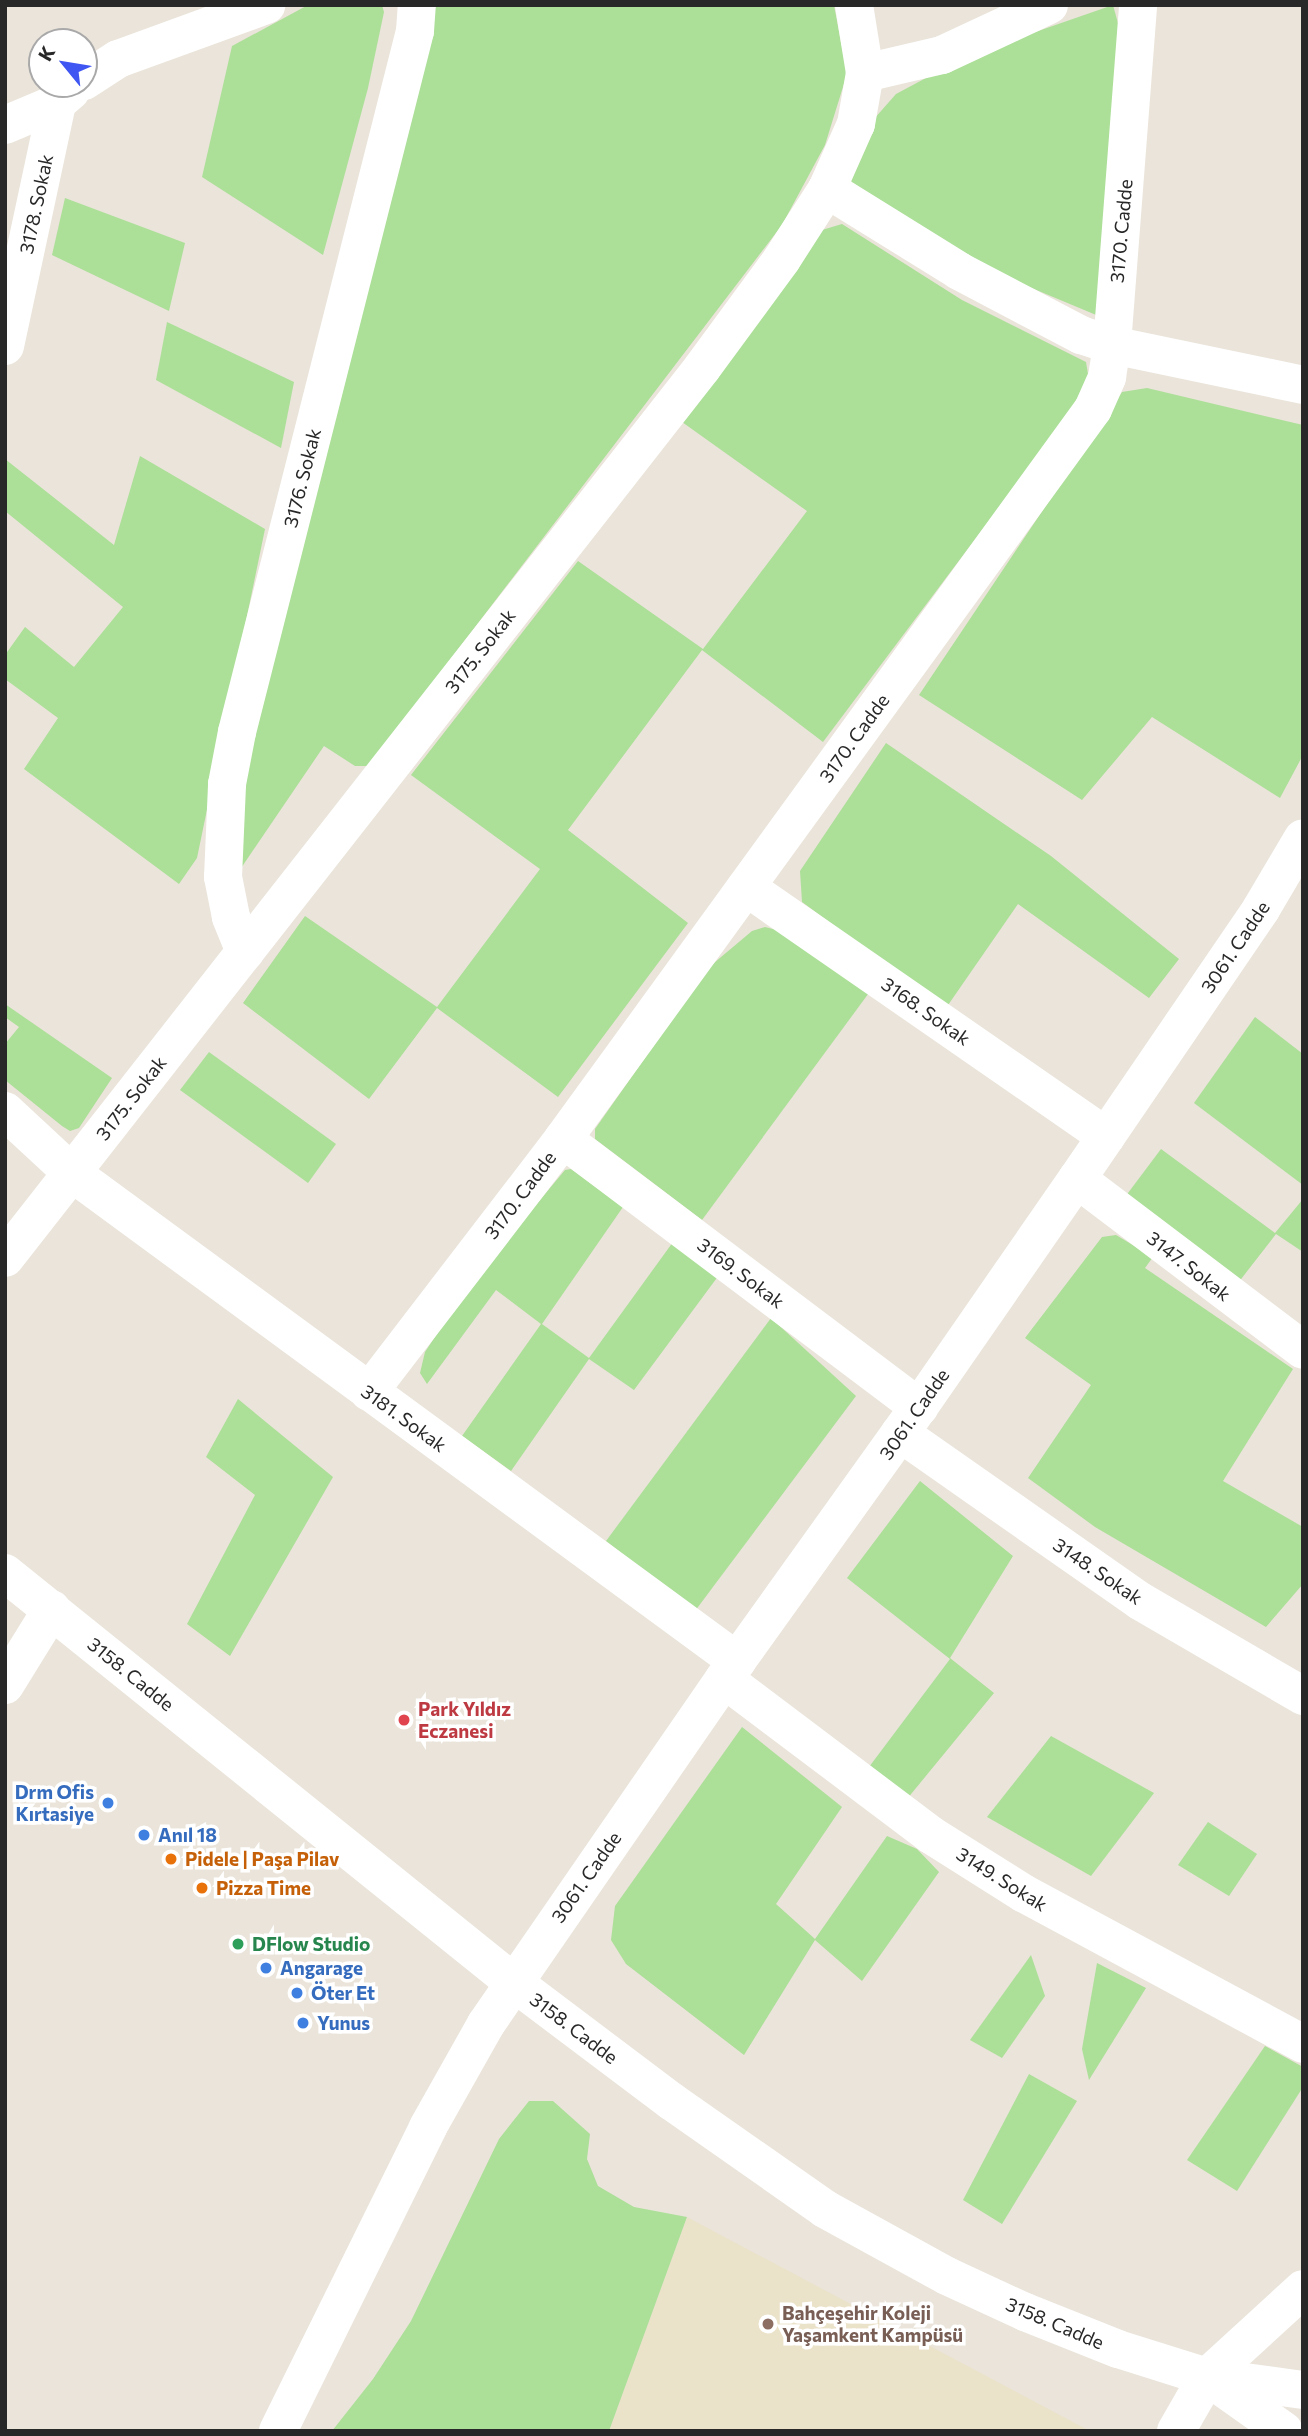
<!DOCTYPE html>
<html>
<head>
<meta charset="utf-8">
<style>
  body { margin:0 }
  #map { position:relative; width:1308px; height:2436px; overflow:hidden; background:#eae4da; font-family:Commissioner,sans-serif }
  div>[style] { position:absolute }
  .education>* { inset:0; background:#ebe2ca }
  .green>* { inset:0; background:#acdf98 }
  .minor>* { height:38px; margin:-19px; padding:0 19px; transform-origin:19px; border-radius:19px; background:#fff }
  .tertiary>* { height:38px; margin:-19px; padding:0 19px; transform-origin:19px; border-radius:19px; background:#fff }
  .dots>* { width:19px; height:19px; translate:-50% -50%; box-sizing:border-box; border:4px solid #fff; border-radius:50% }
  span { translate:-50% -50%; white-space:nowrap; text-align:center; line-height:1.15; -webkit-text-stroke:7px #fff; paint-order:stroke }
  .street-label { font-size:19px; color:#282828 }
  .health-label { font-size:19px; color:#be3a42; font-weight:700 }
  .left { translate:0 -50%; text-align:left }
  .shop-label { font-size:19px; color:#366cbe; font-weight:700 }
  .right { translate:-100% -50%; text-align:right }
  .food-label { font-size:19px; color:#c56008; font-weight:700 }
  .leisure-label { font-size:19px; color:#27864d; font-weight:700 }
  .education-label { font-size:19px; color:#785e54; font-weight:700 }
  .frame { position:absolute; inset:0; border:7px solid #282828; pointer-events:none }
  .north { position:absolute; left:28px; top:28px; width:70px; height:70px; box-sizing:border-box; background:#fff; border:2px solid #a9a9a9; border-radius:50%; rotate:300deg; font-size:19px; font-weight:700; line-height:28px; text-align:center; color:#282828 }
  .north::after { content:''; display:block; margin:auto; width:24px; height:32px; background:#3f56f2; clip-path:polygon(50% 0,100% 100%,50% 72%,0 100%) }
</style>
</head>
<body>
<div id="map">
  <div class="education">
    <div style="clip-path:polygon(687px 2217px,1090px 2431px,609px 2431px)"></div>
  </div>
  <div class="green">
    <div style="clip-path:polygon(308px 5px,382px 5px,384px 12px,368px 88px,323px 255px,202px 177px,232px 46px)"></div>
    <div style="clip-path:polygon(436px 5px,834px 5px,847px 74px,825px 145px,782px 225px,369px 766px,355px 766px,324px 746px,237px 874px,247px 756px)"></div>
    <div style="clip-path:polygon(1113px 5px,1124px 45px,1101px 317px,972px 263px,856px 192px,848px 174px,874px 119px,896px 94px,969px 55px)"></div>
    <div style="clip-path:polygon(65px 198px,185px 243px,169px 311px,52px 255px)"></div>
    <div style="clip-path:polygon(842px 224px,962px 300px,1086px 362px,1090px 386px,823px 742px,702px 650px,568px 830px,688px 923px,558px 1097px,437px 1008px,369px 1099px,243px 1003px,305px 916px,437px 1007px,540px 869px,411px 775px,578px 561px,703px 649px,807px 511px,682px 422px,822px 230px)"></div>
    <div style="clip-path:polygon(167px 322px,294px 382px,281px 448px,156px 380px)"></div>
    <div style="clip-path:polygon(1147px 388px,1303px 425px,1303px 755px,1280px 798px,1152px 717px,1082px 800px,919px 695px,1122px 392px)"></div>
    <div style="clip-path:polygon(140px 456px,265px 529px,197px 858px,179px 884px,24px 769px,58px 718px,5px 679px,5px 655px,25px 627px,74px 667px,123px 607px,5px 511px,5px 459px,114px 545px)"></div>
    <div style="clip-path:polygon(886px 743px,1051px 856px,1179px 959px,1149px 998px,1018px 904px,946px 1008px,802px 902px,800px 871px)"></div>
    <div style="clip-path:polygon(765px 927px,785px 932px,874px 986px,702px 1220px,595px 1139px,595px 1129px,708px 968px,752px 931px)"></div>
    <div style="clip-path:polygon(5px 1004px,112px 1078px,79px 1128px,70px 1131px,62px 1126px,5px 1080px,5px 1044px,19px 1027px,5px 1017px)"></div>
    <div style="clip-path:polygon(1255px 1017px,1303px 1054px,1303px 1185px,1194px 1103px)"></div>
    <div style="clip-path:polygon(209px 1052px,336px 1144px,308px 1183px,180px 1090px)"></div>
    <div style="clip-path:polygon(1161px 1149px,1275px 1233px,1303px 1199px,1303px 1252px,1276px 1234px,1238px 1283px,1125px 1197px)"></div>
    <div style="clip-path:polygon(571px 1169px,623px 1207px,542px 1324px,589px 1358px,673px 1242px,719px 1275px,634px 1390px,589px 1359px,511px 1471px,462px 1436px,541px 1324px,496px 1290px,427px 1384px,420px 1373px,425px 1352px,469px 1285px,565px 1170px)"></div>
    <div style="clip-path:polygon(1116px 1235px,1153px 1257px,1145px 1268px,1293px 1369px,1223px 1481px,1303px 1527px,1303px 1584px,1266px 1627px,1095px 1527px,1028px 1478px,1091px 1385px,1025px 1338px,1102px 1237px)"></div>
    <div style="clip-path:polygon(771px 1318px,856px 1396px,695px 1611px,606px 1541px)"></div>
    <div style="clip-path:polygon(238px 1399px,333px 1477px,230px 1656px,187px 1624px,255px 1495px,206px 1457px)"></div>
    <div style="clip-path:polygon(920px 1481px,1013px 1556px,950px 1658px,994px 1693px,907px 1799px,866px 1771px,950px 1659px,847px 1578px)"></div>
    <div style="clip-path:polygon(742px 1727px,842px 1807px,776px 1904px,815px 1939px,887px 1836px,917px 1849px,939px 1872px,862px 1981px,815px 1940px,744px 2055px,626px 1964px,611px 1940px,615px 1906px)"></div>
    <div style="clip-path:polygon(1051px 1736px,1154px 1793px,1091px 1876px,987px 1817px)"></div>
    <div style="clip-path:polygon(1208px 1822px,1257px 1854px,1229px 1896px,1178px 1865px)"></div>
    <div style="clip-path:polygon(1031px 1955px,1045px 1996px,1002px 2058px,970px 2040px)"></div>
    <div style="clip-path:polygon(1097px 1963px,1146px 1988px,1089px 2080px,1082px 2049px)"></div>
    <div style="clip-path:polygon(1265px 2046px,1303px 2067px,1303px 2087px,1237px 2191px,1187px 2160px)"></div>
    <div style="clip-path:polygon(1029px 2074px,1077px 2101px,1002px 2224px,963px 2200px)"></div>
    <div style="clip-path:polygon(529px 2101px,553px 2101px,590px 2134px,587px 2159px,598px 2186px,634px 2207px,687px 2217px,609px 2431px,332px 2431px,373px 2379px,411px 2321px,499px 2139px)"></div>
  </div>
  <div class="minor">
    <div style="left:865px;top:73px;width:79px;rotate:-13.2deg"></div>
    <div style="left:942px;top:55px;width:118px;rotate:-25deg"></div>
    <div style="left:84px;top:81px;width:40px;rotate:-32.9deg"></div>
    <div style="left:118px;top:59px;width:158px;rotate:-20deg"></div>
    <div style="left:5px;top:125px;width:56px;rotate:-22.9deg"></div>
    <div style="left:57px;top:103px;width:18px;rotate:-41deg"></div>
    <div style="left:827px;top:189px;width:155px;rotate:31.8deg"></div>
    <div style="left:959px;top:271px;width:138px;rotate:27.7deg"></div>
    <div style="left:1081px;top:335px;width:33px;rotate:18deg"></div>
    <div style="left:1112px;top:345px;width:195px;rotate:11.8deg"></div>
    <div style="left:5px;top:346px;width:249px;rotate:-77.9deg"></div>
    <div style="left:746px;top:887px;width:438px;rotate:34.7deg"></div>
    <div style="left:245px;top:952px;width:38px;rotate:-112deg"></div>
    <div style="left:231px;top:917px;width:41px;rotate:-101.3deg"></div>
    <div style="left:223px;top:877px;width:93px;rotate:-87.5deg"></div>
    <div style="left:227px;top:784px;width:53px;rotate:-79.1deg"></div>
    <div style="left:237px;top:732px;width:723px;rotate:-75.75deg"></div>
    <div style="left:415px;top:31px;width:26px;rotate:-86deg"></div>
    <div style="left:5px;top:1111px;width:91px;rotate:42.8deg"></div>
    <div style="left:72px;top:1173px;width:825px;rotate:36.27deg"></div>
    <div style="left:563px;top:1139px;width:446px;rotate:37deg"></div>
    <div style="left:1077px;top:1179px;width:283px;rotate:37.1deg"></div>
    <div style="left:5px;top:1258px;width:1130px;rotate:-51.93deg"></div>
    <div style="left:702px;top:368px;width:135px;rotate:-53.7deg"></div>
    <div style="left:782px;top:259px;width:83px;rotate:-57.3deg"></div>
    <div style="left:827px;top:189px;width:71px;rotate:-66deg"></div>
    <div style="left:856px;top:124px;width:52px;rotate:-80deg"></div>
    <div style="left:865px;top:73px;width:69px;rotate:-99.2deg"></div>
    <div style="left:369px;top:1392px;width:319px;rotate:-52.5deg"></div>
    <div style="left:563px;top:1139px;width:902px;rotate:-54.02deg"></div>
    <div style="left:1093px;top:409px;width:35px;rotate:-66deg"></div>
    <div style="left:1107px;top:377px;width:32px;rotate:-81deg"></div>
    <div style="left:1112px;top:345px;width:341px;rotate:-85.6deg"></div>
    <div style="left:900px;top:1433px;width:293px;rotate:35deg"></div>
    <div style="left:1140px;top:1601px;width:189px;rotate:30.2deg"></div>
    <div style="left:724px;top:1679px;width:259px;rotate:37deg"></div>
    <div style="left:931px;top:1835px;width:109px;rotate:32.2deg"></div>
    <div style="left:1023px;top:1893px;width:318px;rotate:28.3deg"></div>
    <div style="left:5px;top:1685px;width:89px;rotate:-58.3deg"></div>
    <div style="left:1176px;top:2431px;width:62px;rotate:-60.1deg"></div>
    <div style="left:1207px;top:2377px;width:130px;rotate:-42.5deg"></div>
  </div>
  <div class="tertiary">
    <div style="left:5px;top:1573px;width:652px;rotate:38.84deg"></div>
    <div style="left:513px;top:1982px;width:198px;rotate:37deg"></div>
    <div style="left:671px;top:2101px;width:188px;rotate:35deg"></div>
    <div style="left:825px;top:2209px;width:139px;rotate:28.8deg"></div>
    <div style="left:947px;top:2276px;width:86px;rotate:24.8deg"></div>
    <div style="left:1025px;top:2312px;width:100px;rotate:21.7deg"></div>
    <div style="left:1118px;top:2349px;width:93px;rotate:17.5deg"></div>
    <div style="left:1207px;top:2377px;width:97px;rotate:7.7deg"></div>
    <div style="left:1212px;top:2380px;width:88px;rotate:35.3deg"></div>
    <div style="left:278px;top:2431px;width:339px;rotate:-63.7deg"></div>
    <div style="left:428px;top:2127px;width:118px;rotate:-60.6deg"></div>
    <div style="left:486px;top:2024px;width:419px;rotate:-55.4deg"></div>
    <div style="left:724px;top:1679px;width:335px;rotate:-54.4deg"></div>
    <div style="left:919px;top:1407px;width:277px;rotate:-55.3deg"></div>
    <div style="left:1077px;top:1179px;width:327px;rotate:-55.7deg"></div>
    <div style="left:1261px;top:909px;width:82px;rotate:-59.4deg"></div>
  </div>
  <div class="dots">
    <div style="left:404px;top:1720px;background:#e0444e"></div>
    <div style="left:108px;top:1803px;background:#3f7fe0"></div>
    <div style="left:144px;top:1835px;background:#3f7fe0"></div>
    <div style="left:171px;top:1859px;background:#e8710a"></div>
    <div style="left:202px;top:1888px;background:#e8710a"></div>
    <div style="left:238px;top:1944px;background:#2e9e5b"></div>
    <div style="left:266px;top:1968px;background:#3f7fe0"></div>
    <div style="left:297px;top:1993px;background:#3f7fe0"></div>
    <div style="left:303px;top:2023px;background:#3f7fe0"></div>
    <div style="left:768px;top:2324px;background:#8d6e63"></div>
  </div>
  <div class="street-label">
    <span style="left:36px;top:204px;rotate:-78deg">3178. Sokak</span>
    <span style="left:1121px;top:231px;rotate:-85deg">3170. Cadde</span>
    <span style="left:302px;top:478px;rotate:-76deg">3176. Sokak</span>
    <span style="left:480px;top:651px;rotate:-52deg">3175. Sokak</span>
    <span style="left:854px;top:738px;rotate:-54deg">3170. Cadde</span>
    <span style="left:1235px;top:947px;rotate:-56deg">3061. Cadde</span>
    <span style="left:926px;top:1011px;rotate:35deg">3168. Sokak</span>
    <span style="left:131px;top:1098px;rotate:-52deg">3175. Sokak</span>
    <span style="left:520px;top:1195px;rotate:-53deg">3170. Cadde</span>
    <span style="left:1189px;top:1266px;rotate:38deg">3147. Sokak</span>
    <span style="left:741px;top:1273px;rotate:37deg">3169. Sokak</span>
    <span style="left:914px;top:1414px;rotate:-55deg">3061. Cadde</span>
    <span style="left:404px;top:1418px;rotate:36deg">3181. Sokak</span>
    <span style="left:1098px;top:1571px;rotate:34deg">3148. Sokak</span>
    <span style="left:131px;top:1674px;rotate:39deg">3158. Cadde</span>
    <span style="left:586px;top:1877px;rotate:-55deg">3061. Cadde</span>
    <span style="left:1002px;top:1879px;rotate:32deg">3149. Sokak</span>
    <span style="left:574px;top:2028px;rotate:37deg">3158. Cadde</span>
    <span style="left:1055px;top:2323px;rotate:23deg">3158. Cadde</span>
  </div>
  <div class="health-label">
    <span class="left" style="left:418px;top:1720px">Park Yıldız<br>Eczanesi</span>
  </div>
  <div class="shop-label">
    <span class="right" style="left:94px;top:1803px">Drm Ofis<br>Kırtasiye</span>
    <span class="left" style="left:158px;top:1835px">Anıl 18</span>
    <span class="left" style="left:280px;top:1968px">Angarage</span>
    <span class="left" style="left:311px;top:1993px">Öter Et</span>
    <span class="left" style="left:317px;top:2023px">Yunus</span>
  </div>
  <div class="food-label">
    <span class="left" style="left:185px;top:1859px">Pidele | Paşa Pilav</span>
    <span class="left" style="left:216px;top:1888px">Pizza Time</span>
  </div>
  <div class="leisure-label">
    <span class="left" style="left:252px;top:1944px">DFlow Studio</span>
  </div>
  <div class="education-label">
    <span class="left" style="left:782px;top:2324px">Bahçeşehir Koleji<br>Yaşamkent Kampüsü</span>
  </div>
  <div class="frame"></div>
  <div class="north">K</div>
</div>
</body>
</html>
